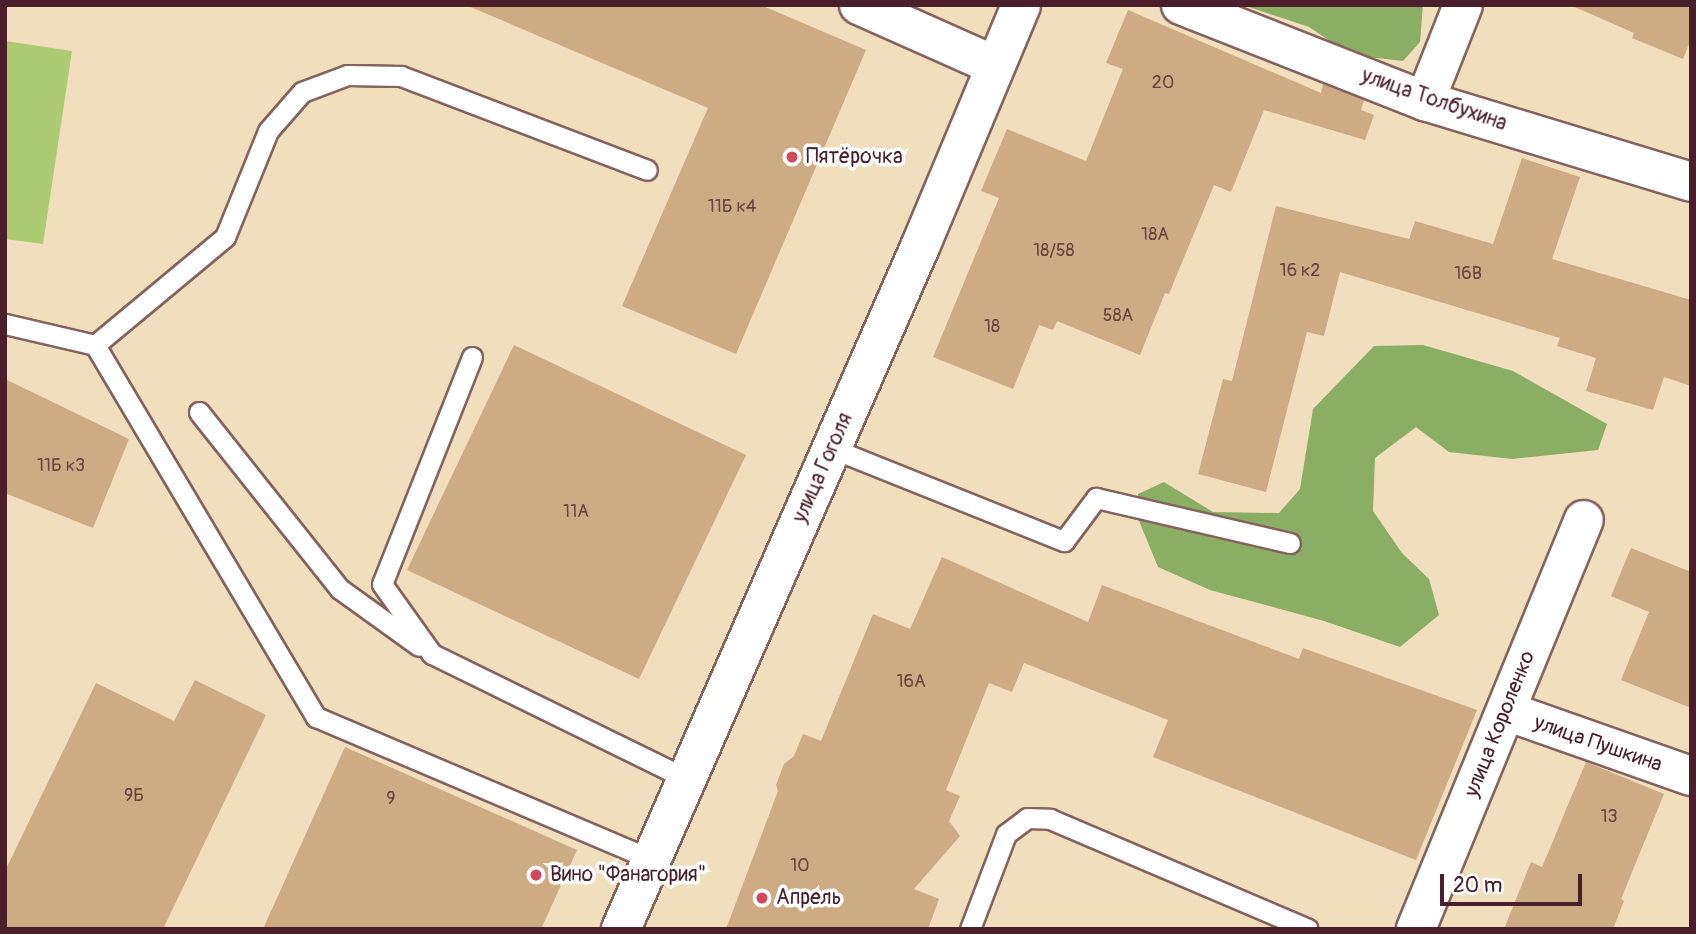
<!DOCTYPE html>
<html>
<head>
<meta charset="utf-8">
<style>
  body { margin:0 }
  #map { position:relative; width:1696px; height:934px; overflow:hidden; background:#f0debd; font-family:Pangolin,sans-serif }
  div>[style] { position:absolute }
  .green>* { inset:0; background:#adcb72 }
  .forest>* { inset:0; background:#8aaf64 }
  .building>* { inset:0; background:#cdab83 }
  .roads { filter:drop-shadow(2px 0 #84625e) drop-shadow(-2px 0 #84625e) drop-shadow(0 2px #84625e) drop-shadow(0 -2px #84625e) }
  .service>* { height:19px; margin:-9.5px; padding:0 9.5px; transform-origin:9.5px; border-radius:9.5px; background:#fff }
  .minor>* { height:38px; margin:-19px; padding:0 19px; transform-origin:19px; border-radius:19px; background:#fff }
  .dots>* { width:19px; height:19px; translate:-50% -50%; box-sizing:border-box; border:4px solid #fff; border-radius:50% }
  span { translate:-50% -50%; white-space:nowrap; text-align:center; line-height:1.15; -webkit-text-stroke:7px #fff; paint-order:stroke }
  .number-label { font-size:18px; color:#6b4241 }
  .number-label span { -webkit-text-stroke-width:0 }
  .street-label { font-size:21px; color:#4a1f2b }
  .poi-label { font-size:21px; color:#4a1f2b }
  .left { translate:0 -50%; text-align:left }
  .frame { position:absolute; inset:0; border:7px solid #4a1f2b; pointer-events:none }
  .scale { position:absolute; left:1440px; top:874px; width:142px; height:32px; box-sizing:border-box; border:4px solid #4a1f2b; border-top:0; padding-left:9px; font-size:21px; line-height:24px; white-space:nowrap; color:#4a1f2b; -webkit-text-stroke:5px #fff; paint-order:stroke }
</style>
</head>
<body>
<div id="map">
  <div class="green">
    <div style="clip-path:polygon(5px 41px,72px 51px,43px 244px,5px 239px)"></div>
  </div>
  <div class="forest">
    <div style="clip-path:polygon(1243px 5px,1423px 5px,1420px 42px,1403px 61px,1351px 55px,1309px 27px)"></div>
    <div style="clip-path:polygon(1423px 345px,1513px 371px,1607px 424px,1598px 450px,1512px 459px,1449px 452px,1416px 427px,1375px 458px,1373px 511px,1402px 553px,1429px 579px,1439px 615px,1400px 647px,1324px 621px,1210px 590px,1158px 567px,1137px 516px,1138px 494px,1164px 482px,1213px 512px,1279px 513px,1300px 489px,1313px 409px,1374px 346px)"></div>
  </div>
  <div class="building">
    <div style="clip-path:polygon(466px 5px,761px 5px,866px 50px,736px 354px,622px 306px,708px 108px)"></div>
    <div style="clip-path:polygon(1570px 5px,1691px 5px,1691px 39px,1683px 59px,1632px 38px,1634px 33px)"></div>
    <div style="clip-path:polygon(1128px 10px,1321px 93px,1323px 84px,1364px 100px,1361px 110px,1374px 115px,1365px 140px,1264px 110px,1231px 192px,1214px 185px,1169px 294px,1165px 293px,1140px 355px,1057px 321px,1053px 330px,1039px 325px,1013px 389px,933px 357px,999px 198px,981px 191px,1007px 129px,1086px 161px,1123px 69px,1106px 63px)"></div>
    <div style="clip-path:polygon(1522px 158px,1580px 177px,1552px 259px,1691px 300px,1691px 386px,1664px 377px,1653px 410px,1586px 391px,1596px 358px,1557px 346px,1560px 338px,1340px 272px,1324px 336px,1307px 332px,1266px 492px,1198px 474px,1223px 379px,1232px 381px,1276px 206px,1409px 239px,1415px 221px,1493px 244px)"></div>
    <div style="clip-path:polygon(514px 345px,746px 455px,639px 679px,407px 570px)"></div>
    <div style="clip-path:polygon(5px 379px,129px 439px,93px 528px,5px 493px)"></div>
    <div style="clip-path:polygon(1631px 548px,1691px 572px,1691px 708px,1621px 680px,1649px 612px,1611px 596px)"></div>
    <div style="clip-path:polygon(942px 557px,1088px 622px,1102px 585px,1299px 659px,1303px 648px,1477px 710px,1416px 860px,1153px 757px,1168px 720px,1024px 663px,1012px 692px,989px 683px,946px 790px,960px 796px,949px 821px,960px 836px,914px 889px,939px 899px,928px 929px,726px 929px,778px 791px,776px 785px,784px 764px,794px 756px,803px 734px,821px 741px,873px 614px,910px 629px)"></div>
    <div style="clip-path:polygon(195px 680px,266px 715px,163px 929px,5px 929px,5px 871px,96px 683px,174px 721px)"></div>
    <div style="clip-path:polygon(345px 747px,577px 850px,541px 929px,263px 929px)"></div>
    <div style="clip-path:polygon(1586px 762px,1664px 794px,1621px 899px,1624px 901px,1613px 929px,1504px 929px,1531px 862px,1542px 867px)"></div>
  </div>
  <div class="roads">
    <div class="service">
      <div style="left:5px;top:324px;width:92px;rotate:13.1deg"></div>
      <div style="left:95px;top:345px;width:433px;rotate:59.3deg"></div>
      <div style="left:316px;top:717px;width:364px;rotate:23deg"></div>
      <div style="left:95px;top:345px;width:169px;rotate:-39.7deg"></div>
      <div style="left:225px;top:237px;width:114px;rotate:-67.9deg"></div>
      <div style="left:268px;top:131px;width:52px;rotate:-48.9deg"></div>
      <div style="left:302px;top:92px;width:48px;rotate:-20.7deg"></div>
      <div style="left:347px;top:75px;width:54px;rotate:1.1deg"></div>
      <div style="left:401px;top:76px;width:263px;rotate:20.9deg"></div>
      <div style="left:472px;top:357px;width:244px;rotate:111.6deg"></div>
      <div style="left:382px;top:584px;width:86px;rotate:54.5deg"></div>
      <div style="left:432px;top:654px;width:284px;rotate:26.1deg"></div>
      <div style="left:199px;top:412px;width:226px;rotate:51.5deg"></div>
      <div style="left:340px;top:589px;width:97px;rotate:35.8deg"></div>
      <div style="left:831px;top:448px;width:251px;rotate:21.8deg"></div>
      <div style="left:1064px;top:541px;width:54px;rotate:-53.3deg"></div>
      <div style="left:1096px;top:498px;width:199px;rotate:13.1deg"></div>
      <div style="left:970px;top:929px;width:102px;rotate:-69.2deg"></div>
      <div style="left:1006px;top:834px;width:26px;rotate:-37deg"></div>
      <div style="left:1027px;top:818px;width:23px;rotate:2deg"></div>
      <div style="left:1050px;top:819px;width:280px;rotate:23.1deg"></div>
    </div>
    <div class="minor">
      <div style="left:859px;top:5px;width:148px;rotate:24deg"></div>
      <div style="left:1181px;top:5px;width:262px;rotate:21.5deg"></div>
      <div style="left:1425px;top:101px;width:278px;rotate:16.9deg"></div>
      <div style="left:1425px;top:101px;width:103px;rotate:-68.4deg"></div>
      <div style="left:1506px;top:711px;width:196px;rotate:19.4deg"></div>
      <div style="left:621px;top:929px;width:745px;rotate:-66.33deg"></div>
      <div style="left:920px;top:247px;width:262px;rotate:-67.3deg"></div>
      <div style="left:1416px;top:929px;width:442px;rotate:-67.7deg"></div>
    </div>
  </div>
  <div class="dots">
    <div style="left:792px;top:157px;background:#d1495b"></div>
    <div style="left:536px;top:875px;background:#d1495b"></div>
    <div style="left:762px;top:898px;background:#d1495b"></div>
  </div>
  <div class="number-label">
    <span style="left:1163px;top:83px">20</span>
    <span style="left:732px;top:207px">11Б к4</span>
    <span style="left:1155px;top:235px">18А</span>
    <span style="left:1054px;top:251px">18/58</span>
    <span style="left:1300px;top:271px">16 к2</span>
    <span style="left:1468px;top:274px">16В</span>
    <span style="left:1118px;top:316px">58А</span>
    <span style="left:992px;top:327px">18</span>
    <span style="left:61px;top:466px">11Б к3</span>
    <span style="left:576px;top:512px">11А</span>
    <span style="left:911px;top:682px">16А</span>
    <span style="left:134px;top:796px">9Б</span>
    <span style="left:391px;top:799px">9</span>
    <span style="left:1609px;top:817px">13</span>
    <span style="left:800px;top:866px">10</span>
  </div>
  <div class="street-label">
    <span style="left:1434px;top:100px;rotate:19deg">улица Толбухина</span>
    <span style="left:823px;top:468px;rotate:-66deg">улица Гоголя</span>
    <span style="left:1500px;top:724px;rotate:-68deg">улица Короленко</span>
    <span style="left:1598px;top:744px;rotate:19deg">улица Пушкина</span>
  </div>
  <div class="poi-label">
    <span class="left" style="left:806px;top:157px">Пятёрочка</span>
    <span class="left" style="left:550px;top:875px">Вино "Фанагория"</span>
    <span class="left" style="left:776px;top:898px">Апрель</span>
  </div>
  <div class="frame"></div>
  <div class="scale">20 m</div>
</div>
</body>
</html>
